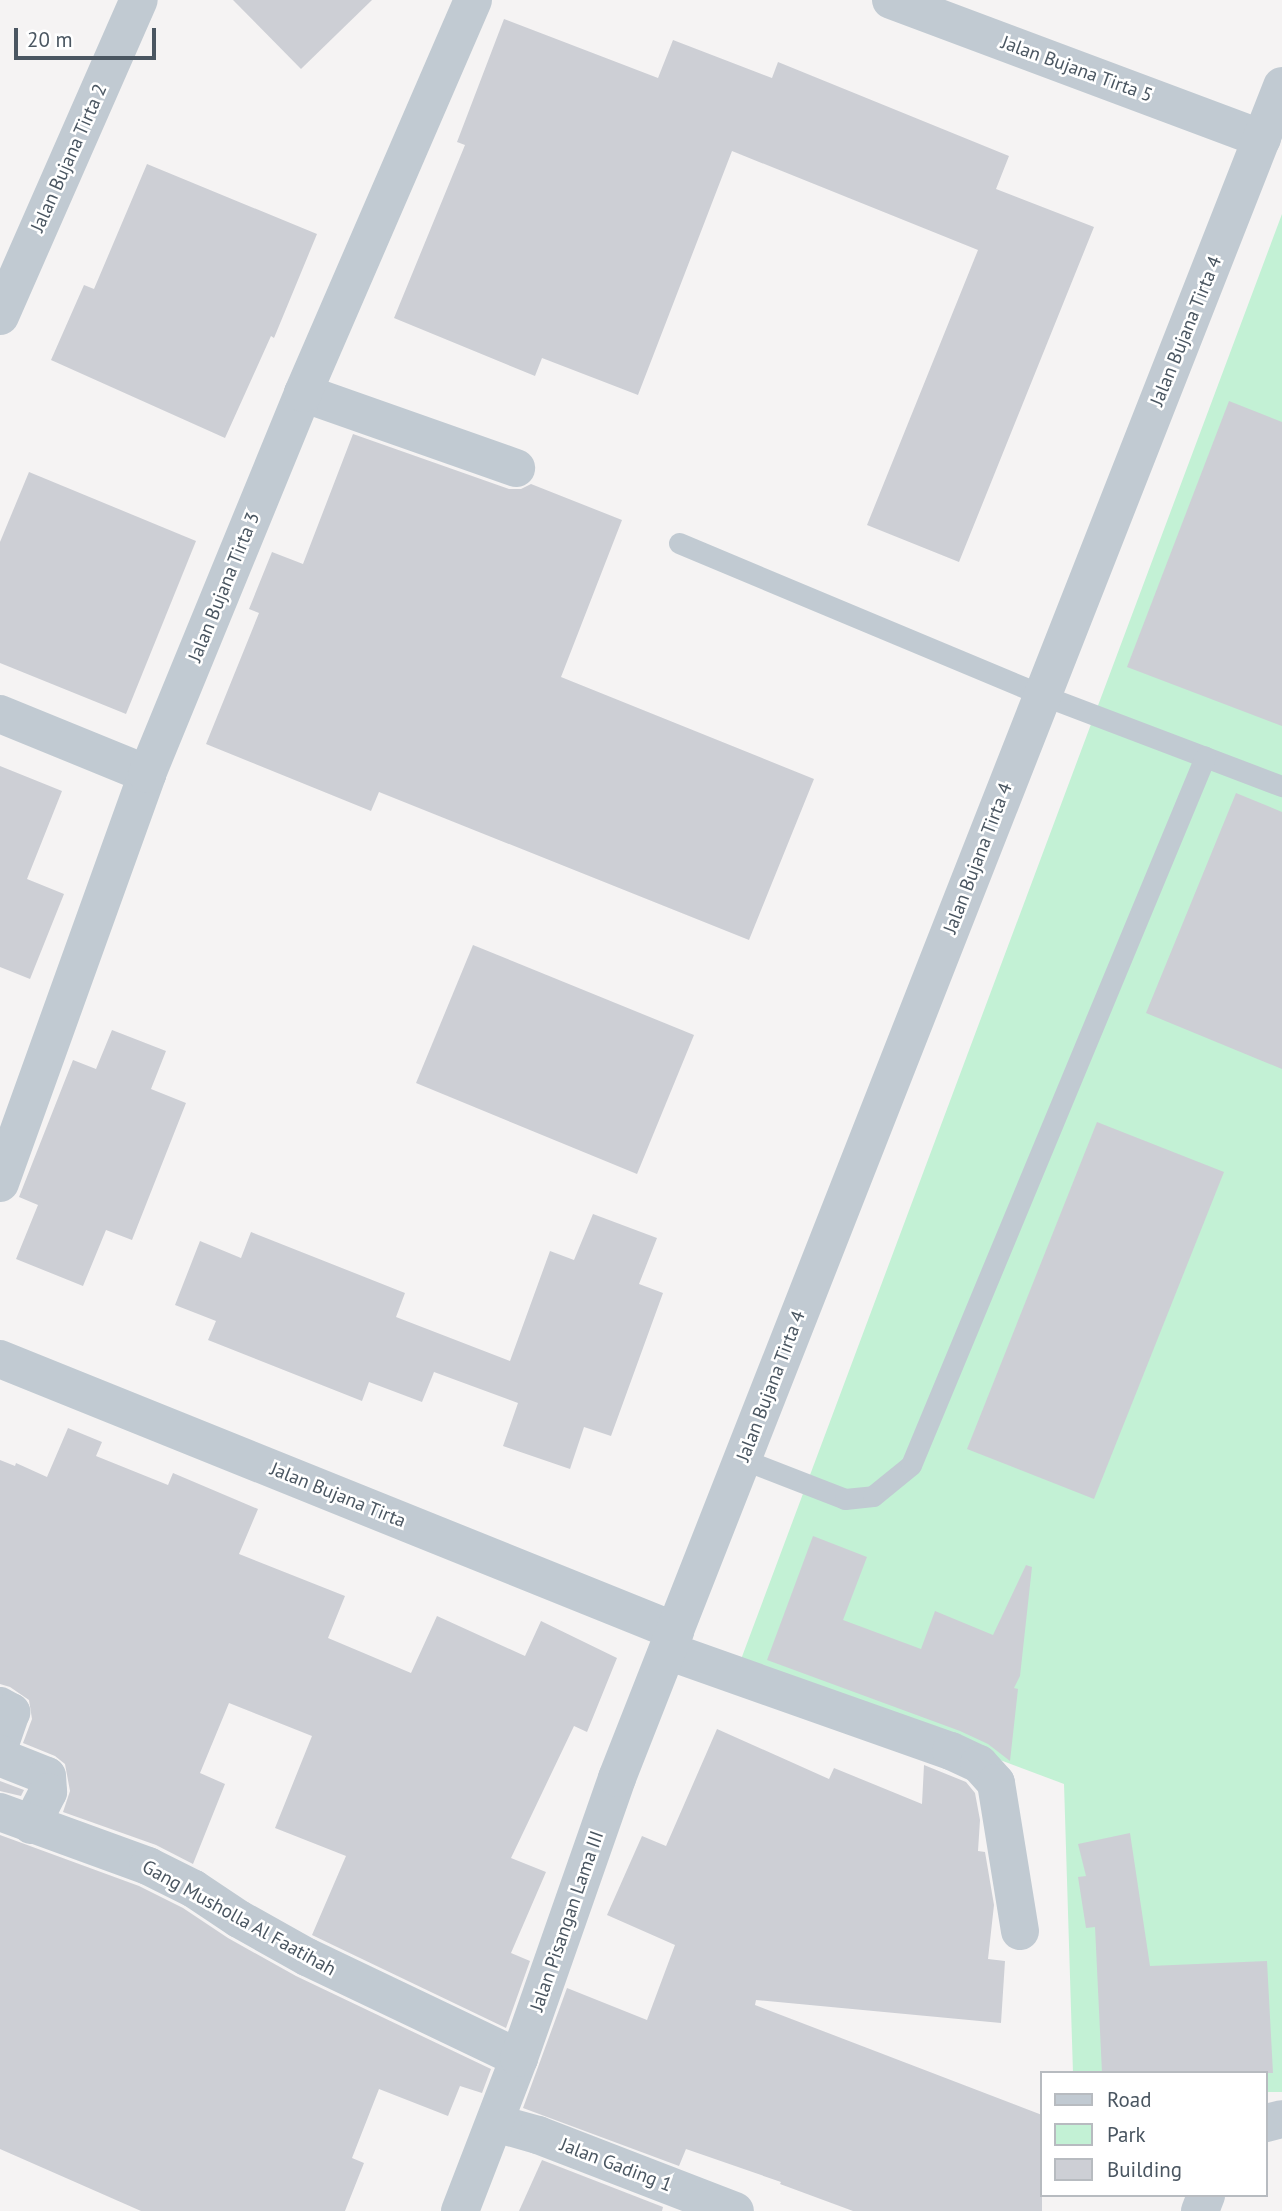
<!DOCTYPE html>
<html>
<head>
<meta charset="utf-8">
<style>
  body { margin:0 }
  #map { position:relative; width:1282px; height:2211px; overflow:hidden; background:#f5f3f3; font-family:"PT Sans",sans-serif }
  div>[style] { position:absolute }
  .green>* { inset:0; background:#c3f1d5 }
  .building>* { inset:0; background:#cdcfd5 }
  .service>* { height:21px; margin:-10.5px; padding:0 10.5px; transform-origin:10.5px; border-radius:10.5px; background:#c1cad2 }
  .minor>* { height:38px; margin:-19px; padding:0 19px; transform-origin:19px; border-radius:19px; background:#c1cad2 }
  .tertiary>* { height:38px; margin:-19px; padding:0 19px; transform-origin:19px; border-radius:19px; background:#c1cad2 }
  span { translate:-50% -50%; white-space:nowrap; text-align:center; line-height:1.15; -webkit-text-stroke:5px #fff; paint-order:stroke }
  .street-label { font-size:19px; color:#4a5661 }
  .legend { position:absolute; left:1040px; top:2071px; width:228px; height:126px; box-sizing:border-box; background:#fff; border:2px solid #b7bbc0; margin:0; padding:9px 12px; list-style:none; font-size:21px; color:#4a5661 }
  .legend li { display:flex; align-items:center; gap:14px; height:35px }
  .legend b { width:35px; border:2px solid #b7bbc0 }
  .scale { position:absolute; left:14px; top:28px; width:142px; height:32px; box-sizing:border-box; border:4px solid #4a5661; border-top:0; padding-left:9px; font-size:21px; line-height:24px; white-space:nowrap; color:#4a5661; -webkit-text-stroke:5px #fff; paint-order:stroke }
</style>
</head>
<body>
<div id="map">
  <div class="green">
    <div style="clip-path:polygon(1282px 214px,1282px 2092px,1266px 2092px,1266px 2073px,1073px 2073px,1064px 1784px,740px 1662px)"></div>
  </div>
  <div class="building">
    <div style="clip-path:polygon(233px 0,372px 0,301px 69px)"></div>
    <div style="clip-path:polygon(504px 19px,658px 78px,673px 40px,772px 78px,778px 62px,1009px 156px,996px 189px,1094px 227px,959px 562px,867px 525px,978px 250px,732px 151px,638px 395px,542px 358px,535px 376px,394px 318px,465px 145px,457px 142px)"></div>
    <div style="clip-path:polygon(147px 164px,317px 234px,274px 338px,271px 336px,225px 438px,51px 360px,84px 285px,94px 289px)"></div>
    <div style="clip-path:polygon(1229px 401px,1282px 422px,1282px 726px,1127px 667px)"></div>
    <div style="clip-path:polygon(353px 434px,509px 489px,521px 489px,531px 484px,622px 520px,561px 677px,814px 779px,749px 940px,379px 792px,371px 811px,206px 744px,259px 613px,249px 609px,272px 552px,303px 564px)"></div>
    <div style="clip-path:polygon(29px 472px,196px 541px,126px 714px,0 663px,0 542px)"></div>
    <div style="clip-path:polygon(0 766px,62px 791px,27px 879px,64px 894px,30px 979px,0 967px)"></div>
    <div style="clip-path:polygon(1236px 793px,1282px 812px,1282px 1069px,1146px 1013px)"></div>
    <div style="clip-path:polygon(473px 945px,694px 1035px,637px 1174px,416px 1083px)"></div>
    <div style="clip-path:polygon(112px 1030px,166px 1051px,151px 1089px,186px 1103px,132px 1240px,106px 1230px,83px 1286px,16px 1259px,38px 1205px,19px 1197px,73px 1060px,96px 1069px)"></div>
    <div style="clip-path:polygon(1097px 1122px,1224px 1172px,1094px 1499px,967px 1449px)"></div>
    <div style="clip-path:polygon(593px 1214px,657px 1238px,639px 1284px,663px 1293px,611px 1436px,584px 1427px,570px 1469px,503px 1446px,518px 1403px,434px 1372px,422px 1402px,369px 1382px,362px 1401px,208px 1340px,216px 1321px,175px 1305px,200px 1241px,241px 1258px,251px 1232px,405px 1293px,396px 1317px,510px 1361px,550px 1251px,574px 1260px)"></div>
    <div style="clip-path:polygon(68px 1428px,102px 1442px,96px 1456px,168px 1485px,173px 1473px,258px 1509px,239px 1554px,345px 1596px,328px 1638px,411px 1673px,437px 1616px,525px 1656px,541px 1621px,617px 1658px,587px 1732px,574px 1726px,511px 1858px,546px 1872px,511px 1953px,530px 1961px,506px 2028px,312px 1935px,346px 1856px,275px 1828px,312px 1736px,229px 1703px,200px 1773px,225px 1784px,193px 1864px,156px 1845px,63px 1812px,70px 1791px,65px 1764px,55px 1756px,23px 1743px,32px 1719px,29px 1700px,10px 1687px,0 1684px,0 1460px,15px 1466px,16px 1463px,47px 1477px)"></div>
    <div style="clip-path:polygon(813px 1536px,867px 1557px,843px 1620px,921px 1649px,935px 1611px,993px 1635px,1026px 1565px,1032px 1567px,1020px 1676px,1014px 1688px,1018px 1689px,1010px 1761px,988px 1744px,960px 1731px,767px 1660px)"></div>
    <div style="clip-path:polygon(717px 1729px,829px 1779px,834px 1768px,922px 1804px,924px 1765px,966px 1782px,975px 1793px,980px 1820px,978px 1851px,985px 1852px,994px 1905px,988px 1959px,1005px 1961px,1001px 2023px,756px 2000px,755px 2005px,1042px 2115px,1042px 2211px,853px 2211px,780px 2184px,781px 2182px,686px 2149px,679px 2166px,523px 2108px,567px 1988px,647px 2020px,675px 1945px,607px 1915px,642px 1836px,666px 1846px)"></div>
    <div style="clip-path:polygon(0 1781px,24px 1790px,21px 1796px,0 1791px)"></div>
    <div style="clip-path:polygon(1130px 1833px,1150px 1966px,1267px 1961px,1273px 2073px,1102px 2073px,1095px 1927px,1086px 1928px,1078px 1877px,1086px 1876px,1078px 1844px)"></div>
    <div style="clip-path:polygon(0 1835px,139px 1886px,183px 1908px,228px 1938px,296px 1976px,491px 2069px,482px 2093px,460px 2086px,448px 2116px,379px 2089px,352px 2158px,364px 2163px,345px 2211px,141px 2211px,0 2149px)"></div>
    <div style="clip-path:polygon(542px 2160px,663px 2207px,662px 2211px,519px 2211px)"></div>
  </div>
  <div class="service">
    <div style="left:679px;top:543px;width:394px;rotate:22.7deg"></div>
    <div style="left:1042px;top:695px;width:257px;rotate:20.8deg"></div>
    <div style="left:742px;top:1459px;width:110px;rotate:21.2deg"></div>
    <div style="left:845px;top:1499px;width:28px;rotate:-6deg"></div>
    <div style="left:873px;top:1496px;width:49px;rotate:-39.2deg"></div>
    <div style="left:911px;top:1465px;width:767px;rotate:-67.45deg"></div>
  </div>
  <div class="minor">
    <div style="left:891px;top:0;width:396px;rotate:20.5deg"></div>
    <div style="left:0;top:316px;width:345px;rotate:-66.3deg"></div>
    <div style="left:303px;top:393px;width:226px;rotate:19.4deg"></div>
    <div style="left:0;top:714px;width:159px;rotate:22.2deg"></div>
    <div style="left:0;top:1183px;width:435px;rotate:-70.2deg"></div>
    <div style="left:147px;top:774px;width:412px;rotate:-67.7deg"></div>
    <div style="left:303px;top:393px;width:428px;rotate:-66.6deg"></div>
    <div style="left:668px;top:1651px;width:300px;rotate:19.5deg"></div>
    <div style="left:951px;top:1751px;width:31px;rotate:25deg"></div>
    <div style="left:979px;top:1764px;width:25px;rotate:48deg"></div>
    <div style="left:996px;top:1783px;width:150px;rotate:80.8deg"></div>
    <div style="left:0;top:1706px;width:13px;rotate:29deg"></div>
    <div style="left:11px;top:1712px;width:34px;rotate:109deg"></div>
    <div style="left:0;top:1754px;width:6px;rotate:51deg"></div>
    <div style="left:4px;top:1759px;width:46px;rotate:21.6deg"></div>
    <div style="left:47px;top:1776px;width:16px;rotate:86deg"></div>
    <div style="left:48px;top:1792px;width:37px;rotate:117deg"></div>
    <div style="left:0;top:1812px;width:158px;rotate:20deg"></div>
    <div style="left:148px;top:1866px;width:51px;rotate:26.6deg"></div>
    <div style="left:194px;top:1889px;width:54px;rotate:33.7deg"></div>
    <div style="left:239px;top:1919px;width:78px;rotate:29.2deg"></div>
    <div style="left:307px;top:1957px;width:235px;rotate:25.5deg"></div>
    <div style="left:495px;top:2123px;width:45px;rotate:15.6deg"></div>
    <div style="left:538px;top:2135px;width:211px;rotate:21.1deg"></div>
    <div style="left:1266px;top:2123px;width:16px;rotate:-14deg"></div>
    <div style="left:1200px;top:2211px;width:17px;rotate:-69deg"></div>
  </div>
  <div class="tertiary">
    <div style="left:0;top:1359px;width:728px;rotate:21.95deg"></div>
    <div style="left:460px;top:2211px;width:164px;rotate:-68.9deg"></div>
    <div style="left:519px;top:2058px;width:297px;rotate:-70.7deg"></div>
    <div style="left:617px;top:1778px;width:1818px;rotate:-68.54deg"></div>
  </div>
  <div class="street-label">
    <span style="left:1077px;top:69px;rotate:20deg">Jalan Bujana Tirta 5</span>
    <span style="left:69px;top:158px;rotate:-66deg">Jalan Bujana Tirta 2</span>
    <span style="left:1186px;top:331px;rotate:-68deg">Jalan Bujana Tirta 4</span>
    <span style="left:224px;top:587px;rotate:-68deg">Jalan Bujana Tirta 3</span>
    <span style="left:978px;top:858px;rotate:-69deg">Jalan Bujana Tirta 4</span>
    <span style="left:771px;top:1386px;rotate:-69deg">Jalan Bujana Tirta 4</span>
    <span style="left:338px;top:1495px;rotate:22deg">Jalan Bujana Tirta</span>
    <span style="left:239px;top:1918px;rotate:29deg">Gang Musholla Al Faatihah</span>
    <span style="left:567px;top:1921px;rotate:-71deg">Jalan Pisangan Lama III</span>
    <span style="left:616px;top:2165px;rotate:21deg">Jalan Gading 1</span>
  </div>
  <ul class="legend">
  <li><b style="height:9px;background:#c1cad2"></b>Road</li>
  <li><b style="height:19px;background:#c3f1d5"></b>Park</li>
  <li><b style="height:19px;background:#cdcfd5"></b>Building</li>
  </ul>
  <div class="scale">20 m</div>
</div>
</body>
</html>
